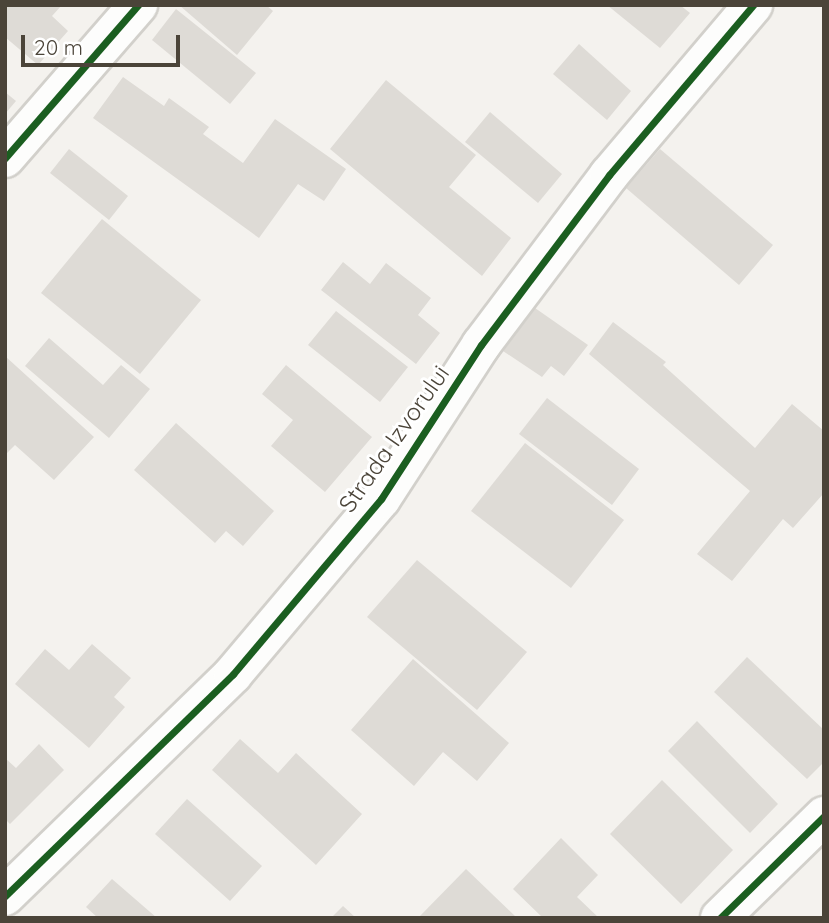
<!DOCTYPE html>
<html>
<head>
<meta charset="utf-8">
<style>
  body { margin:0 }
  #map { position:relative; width:829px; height:923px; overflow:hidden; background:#f4f2ee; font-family:Quicksand,sans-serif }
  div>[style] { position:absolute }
  .building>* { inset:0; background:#dedbd6 }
  .roads { filter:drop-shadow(2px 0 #d2d0cb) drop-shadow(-2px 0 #d2d0cb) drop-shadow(0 2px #d2d0cb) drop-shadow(0 -2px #d2d0cb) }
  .minor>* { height:38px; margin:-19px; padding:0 19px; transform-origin:19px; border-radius:19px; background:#fdfdfc }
  .cycleway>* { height:7px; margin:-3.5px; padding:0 3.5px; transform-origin:3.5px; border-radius:3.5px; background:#1b5e20 }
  span { translate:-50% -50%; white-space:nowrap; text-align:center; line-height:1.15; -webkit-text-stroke:6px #fff; paint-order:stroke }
  .street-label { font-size:24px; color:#4b4439 }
  .frame { position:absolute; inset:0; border:7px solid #4b4439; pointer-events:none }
  .scale { position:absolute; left:21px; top:35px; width:159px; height:32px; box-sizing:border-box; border:4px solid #4b4439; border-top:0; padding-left:9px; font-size:21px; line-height:24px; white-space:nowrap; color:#4b4439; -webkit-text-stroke:5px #fff; paint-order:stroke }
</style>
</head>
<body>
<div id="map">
  <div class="building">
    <div style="clip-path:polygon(5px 5px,62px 5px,52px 16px,68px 31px,38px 65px,5px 37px)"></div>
    <div style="clip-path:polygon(179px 5px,266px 5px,273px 11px,237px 55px)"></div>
    <div style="clip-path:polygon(607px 5px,680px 5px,690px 13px,660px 48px)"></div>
    <div style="clip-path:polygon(176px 9px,256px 73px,230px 104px,152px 40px)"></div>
    <div style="clip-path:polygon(579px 44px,631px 91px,607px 120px,553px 74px)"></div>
    <div style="clip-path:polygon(123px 77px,164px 106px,169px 98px,209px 127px,203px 134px,243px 163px,275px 119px,346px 169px,324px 201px,298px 184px,259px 238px,93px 118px)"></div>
    <div style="clip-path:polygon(386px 80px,476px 155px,449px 187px,511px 238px,482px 276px,330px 149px)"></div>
    <div style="clip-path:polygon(5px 92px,16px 101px,5px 114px)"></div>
    <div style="clip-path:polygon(490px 112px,562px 174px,538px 203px,465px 142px)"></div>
    <div style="clip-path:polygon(69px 149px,128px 196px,109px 220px,50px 173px)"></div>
    <div style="clip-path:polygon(660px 149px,773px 245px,739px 285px,626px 188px)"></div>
    <div style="clip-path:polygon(102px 219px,201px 300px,140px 374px,41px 293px)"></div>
    <div style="clip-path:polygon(343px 262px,370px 284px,386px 263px,431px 298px,418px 315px,440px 333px,416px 364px,321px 290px)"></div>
    <div style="clip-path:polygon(535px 308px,588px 345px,564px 376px,551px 366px,542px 377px,503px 351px)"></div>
    <div style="clip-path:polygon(336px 311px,408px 367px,380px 402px,308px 345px)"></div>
    <div style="clip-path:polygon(613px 322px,666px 362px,663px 365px,755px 448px,792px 404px,824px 431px,824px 493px,793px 528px,783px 519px,732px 581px,697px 554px,750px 491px,589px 354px)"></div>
    <div style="clip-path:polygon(49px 338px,103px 385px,121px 365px,150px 389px,109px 438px,25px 366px)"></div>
    <div style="clip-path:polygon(5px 356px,94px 437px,54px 480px,15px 445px,5px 455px)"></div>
    <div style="clip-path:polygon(286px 365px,372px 437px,325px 492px,271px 446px,293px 420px,262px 394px)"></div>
    <div style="clip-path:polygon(547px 398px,639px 469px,612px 505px,519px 434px)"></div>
    <div style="clip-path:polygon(176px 423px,274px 511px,243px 546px,226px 531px,215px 543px,134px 470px)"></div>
    <div style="clip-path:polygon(525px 443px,624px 520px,571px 588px,471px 511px)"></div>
    <div style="clip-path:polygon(417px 560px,527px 652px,477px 710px,367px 617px)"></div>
    <div style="clip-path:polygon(92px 644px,131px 678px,114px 697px,125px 707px,89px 748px,15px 684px,45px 649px,69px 670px)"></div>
    <div style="clip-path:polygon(747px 657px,824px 730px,824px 762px,807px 779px,714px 692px)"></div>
    <div style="clip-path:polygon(413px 659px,509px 743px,477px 781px,443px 752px,414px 786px,351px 730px)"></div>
    <div style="clip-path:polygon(697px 721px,778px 804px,750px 833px,668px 751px)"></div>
    <div style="clip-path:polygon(240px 739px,278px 773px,296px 753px,362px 814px,316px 865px,212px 770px)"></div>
    <div style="clip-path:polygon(39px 744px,64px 770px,10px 824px,5px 819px,5px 758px,16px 768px)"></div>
    <div style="clip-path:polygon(662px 780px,733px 850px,681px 904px,610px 834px)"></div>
    <div style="clip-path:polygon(187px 799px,262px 866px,230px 901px,155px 834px)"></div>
    <div style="clip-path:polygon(561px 838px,598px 875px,577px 897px,599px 918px,543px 918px,513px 889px)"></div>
    <div style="clip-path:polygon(466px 869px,517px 918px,418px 918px)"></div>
    <div style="clip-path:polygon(112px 879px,157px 918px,98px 918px,86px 907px)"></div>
    <div style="clip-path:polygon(343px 906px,356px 918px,331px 918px)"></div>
  </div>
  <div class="roads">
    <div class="minor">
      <div style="left:5px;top:158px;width:203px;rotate:-49deg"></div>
      <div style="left:5px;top:896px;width:318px;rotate:-44.2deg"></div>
      <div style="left:233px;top:674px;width:229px;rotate:-49.8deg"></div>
      <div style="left:381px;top:499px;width:184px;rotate:-57deg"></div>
      <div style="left:481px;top:345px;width:213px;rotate:-53deg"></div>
      <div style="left:609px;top:175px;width:223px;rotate:-49.7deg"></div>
      <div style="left:720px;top:918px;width:146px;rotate:-44.4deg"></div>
    </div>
  </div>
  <div class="cycleway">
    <div style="left:5px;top:158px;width:203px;rotate:-49deg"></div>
    <div style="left:5px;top:896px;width:318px;rotate:-44.2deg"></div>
    <div style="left:233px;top:674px;width:229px;rotate:-49.8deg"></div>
    <div style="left:381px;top:499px;width:184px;rotate:-57deg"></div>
    <div style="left:481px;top:345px;width:213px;rotate:-53deg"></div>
    <div style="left:609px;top:175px;width:223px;rotate:-49.7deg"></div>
    <div style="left:720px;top:918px;width:146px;rotate:-44.4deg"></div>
  </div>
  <div class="street-label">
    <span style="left:394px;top:439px;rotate:-55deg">Strada Izvorului</span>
  </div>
  <div class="frame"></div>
  <div class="scale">20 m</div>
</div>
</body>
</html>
